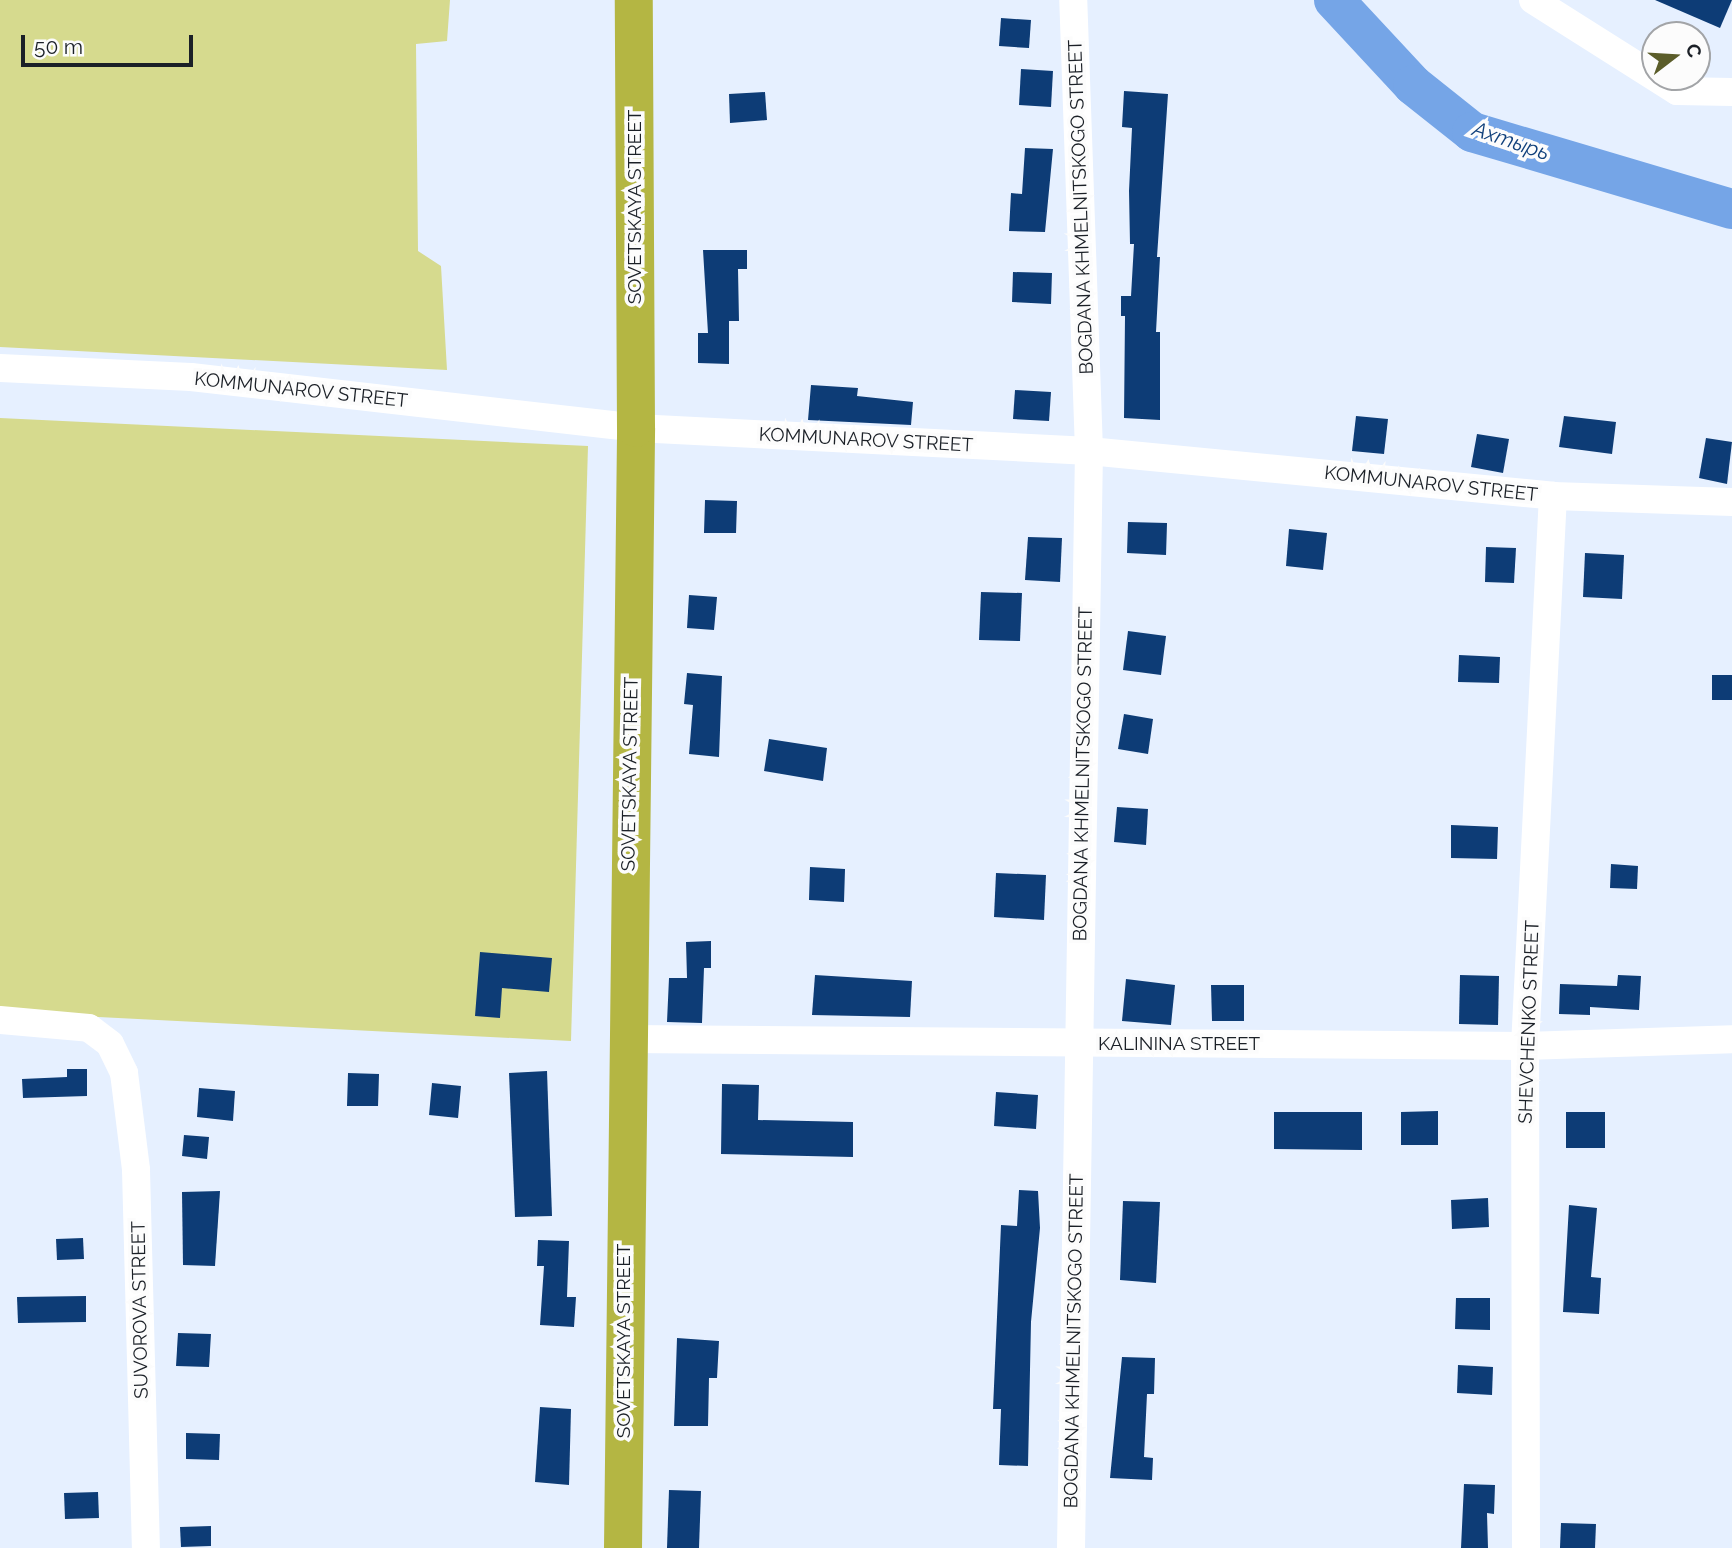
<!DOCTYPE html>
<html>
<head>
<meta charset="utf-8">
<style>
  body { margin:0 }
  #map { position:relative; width:1732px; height:1548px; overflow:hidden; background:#e6f0ff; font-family:Raleway,sans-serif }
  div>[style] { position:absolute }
  .green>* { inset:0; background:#d6da8e }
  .river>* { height:40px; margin:-20px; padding:0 20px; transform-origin:20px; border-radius:20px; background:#75a5e7 }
  .building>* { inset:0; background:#0d3c76 }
  .minor>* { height:28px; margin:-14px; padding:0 14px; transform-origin:14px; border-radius:14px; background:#fff }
  .trunk>* { height:38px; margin:-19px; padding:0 19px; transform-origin:19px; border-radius:19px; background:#b4b643 }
  span { translate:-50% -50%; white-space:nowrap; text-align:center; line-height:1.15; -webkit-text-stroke:7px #fcfcfc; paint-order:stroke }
  .street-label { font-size:19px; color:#1b2027 }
  .water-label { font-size:21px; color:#10407b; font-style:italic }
  .north { position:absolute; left:1641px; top:21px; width:70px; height:70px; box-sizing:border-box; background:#fcfcfc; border:2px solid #a2a4a7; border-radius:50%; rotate:73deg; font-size:19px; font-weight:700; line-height:28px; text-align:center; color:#1b2027 }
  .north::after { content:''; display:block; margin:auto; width:24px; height:32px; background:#5b5d2a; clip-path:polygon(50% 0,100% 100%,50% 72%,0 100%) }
  .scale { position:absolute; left:21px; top:35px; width:172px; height:32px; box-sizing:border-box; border:4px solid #1b2027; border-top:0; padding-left:9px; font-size:21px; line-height:24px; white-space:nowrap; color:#1b2027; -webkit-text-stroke:5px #fcfcfc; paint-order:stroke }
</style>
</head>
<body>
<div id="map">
  <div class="green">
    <div style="clip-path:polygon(0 0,450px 0,447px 41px,416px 44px,418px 251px,441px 266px,447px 370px,0 347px)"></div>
    <div style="clip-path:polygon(0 418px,588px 446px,571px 1041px,0 1012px)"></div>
  </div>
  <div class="river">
    <div style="left:1334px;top:0;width:116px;rotate:47.1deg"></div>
    <div style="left:1413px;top:85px;width:75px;rotate:38.5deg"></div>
    <div style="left:1472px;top:132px;width:271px;rotate:16.5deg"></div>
  </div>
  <div class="building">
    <div style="clip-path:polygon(1655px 0,1732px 0,1720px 28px)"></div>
    <div style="clip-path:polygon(1001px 18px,1031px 20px,1029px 48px,999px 46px)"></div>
    <div style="clip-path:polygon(1021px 69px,1053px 71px,1051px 107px,1019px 105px)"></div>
    <div style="clip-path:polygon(1124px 91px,1168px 94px,1157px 257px,1160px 257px,1156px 332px,1160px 332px,1160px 420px,1124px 418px,1125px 316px,1121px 316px,1121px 296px,1131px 296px,1134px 244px,1130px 244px,1129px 191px,1132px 128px,1122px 127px)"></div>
    <div style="clip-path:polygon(765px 92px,767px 120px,730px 123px,729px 94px)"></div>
    <div style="clip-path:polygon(1025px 148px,1053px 149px,1045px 232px,1009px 231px,1011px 193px,1022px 194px)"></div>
    <div style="clip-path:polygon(703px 250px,747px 250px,747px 269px,738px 269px,739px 321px,729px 321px,729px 364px,698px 363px,698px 333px,708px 333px)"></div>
    <div style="clip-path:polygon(1013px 272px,1052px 273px,1051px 304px,1012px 302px)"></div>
    <div style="clip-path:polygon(811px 385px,858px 388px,857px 396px,913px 402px,911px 425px,808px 420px)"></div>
    <div style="clip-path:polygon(1015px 390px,1051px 392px,1049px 421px,1013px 419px)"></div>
    <div style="clip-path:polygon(1356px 416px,1388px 419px,1384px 454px,1352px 451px)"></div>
    <div style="clip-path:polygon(1564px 416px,1616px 422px,1612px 454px,1559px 447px)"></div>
    <div style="clip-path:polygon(1477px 434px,1509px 439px,1503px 473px,1471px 467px)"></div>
    <div style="clip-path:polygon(1706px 438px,1732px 442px,1727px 484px,1699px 478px)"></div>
    <div style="clip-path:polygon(705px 500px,737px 501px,736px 533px,704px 533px)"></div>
    <div style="clip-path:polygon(1128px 522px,1167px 523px,1166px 555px,1127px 553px)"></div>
    <div style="clip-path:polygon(1289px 529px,1327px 533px,1323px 570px,1286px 566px)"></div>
    <div style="clip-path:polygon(1028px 537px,1062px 538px,1060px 582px,1025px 580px)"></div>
    <div style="clip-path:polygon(1486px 547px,1516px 548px,1514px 583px,1485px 582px)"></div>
    <div style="clip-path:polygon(1585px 553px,1624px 555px,1622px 599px,1583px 597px)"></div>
    <div style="clip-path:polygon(981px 592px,1022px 593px,1020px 641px,979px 640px)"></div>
    <div style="clip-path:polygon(689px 595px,717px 597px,714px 630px,687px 628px)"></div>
    <div style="clip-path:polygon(1128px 631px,1166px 636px,1161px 675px,1123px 670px)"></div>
    <div style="clip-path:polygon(1459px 655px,1500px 657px,1499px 683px,1458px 682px)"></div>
    <div style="clip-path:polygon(687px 673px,722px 676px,719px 757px,689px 754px,693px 705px,684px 704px)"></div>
    <div style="clip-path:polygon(1712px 675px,1732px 675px,1732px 700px,1712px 700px)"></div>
    <div style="clip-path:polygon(1124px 714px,1153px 719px,1148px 754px,1118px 749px)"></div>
    <div style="clip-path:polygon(769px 739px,827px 748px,823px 781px,764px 771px)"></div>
    <div style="clip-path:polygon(1117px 807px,1148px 809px,1146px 845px,1114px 842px)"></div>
    <div style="clip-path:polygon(1451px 825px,1498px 827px,1497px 859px,1451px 858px)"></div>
    <div style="clip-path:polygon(1611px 864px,1638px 866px,1637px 889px,1610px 888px)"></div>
    <div style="clip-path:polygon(810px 867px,845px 869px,844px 902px,809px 900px)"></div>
    <div style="clip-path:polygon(996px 873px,1046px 875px,1044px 920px,994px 917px)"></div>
    <div style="clip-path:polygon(711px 941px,711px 968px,704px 968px,702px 1023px,667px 1022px,669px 978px,687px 978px,686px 942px)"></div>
    <div style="clip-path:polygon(480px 952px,552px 958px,549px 992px,502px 988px,500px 1018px,475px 1016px)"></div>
    <div style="clip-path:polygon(815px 975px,912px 981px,910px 1017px,812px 1015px)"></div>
    <div style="clip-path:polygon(1460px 975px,1499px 976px,1498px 1025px,1459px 1024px)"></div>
    <div style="clip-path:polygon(1618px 975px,1641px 976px,1639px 1010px,1590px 1007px,1590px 1015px,1559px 1014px,1560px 984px,1617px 986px)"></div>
    <div style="clip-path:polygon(1126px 979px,1175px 985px,1171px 1025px,1122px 1021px)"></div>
    <div style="clip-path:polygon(1211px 985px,1244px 985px,1244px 1021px,1212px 1021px)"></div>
    <div style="clip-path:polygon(67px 1069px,87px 1069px,87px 1096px,23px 1098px,22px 1079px,67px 1077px)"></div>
    <div style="clip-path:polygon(547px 1071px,552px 1216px,515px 1217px,509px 1073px)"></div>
    <div style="clip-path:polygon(348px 1073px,379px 1074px,378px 1106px,347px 1106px)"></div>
    <div style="clip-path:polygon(432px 1083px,461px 1086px,458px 1118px,429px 1115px)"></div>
    <div style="clip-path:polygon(722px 1084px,759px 1085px,758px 1120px,853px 1122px,853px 1157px,721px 1154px)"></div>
    <div style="clip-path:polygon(199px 1088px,235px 1091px,233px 1121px,197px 1117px)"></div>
    <div style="clip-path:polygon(996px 1092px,1038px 1095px,1036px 1129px,994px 1126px)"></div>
    <div style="clip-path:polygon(1438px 1111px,1438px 1145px,1401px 1145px,1401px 1112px)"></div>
    <div style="clip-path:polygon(1274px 1112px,1362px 1112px,1362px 1150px,1274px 1149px)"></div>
    <div style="clip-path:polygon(1566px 1112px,1605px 1112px,1605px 1148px,1566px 1148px)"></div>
    <div style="clip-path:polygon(184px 1135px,209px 1137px,207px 1159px,182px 1156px)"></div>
    <div style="clip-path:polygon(1019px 1190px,1038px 1191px,1040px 1228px,1031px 1322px,1028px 1466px,999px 1465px,1001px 1409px,993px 1409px,1001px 1225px,1017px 1226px)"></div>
    <div style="clip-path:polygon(220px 1191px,215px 1266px,183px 1265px,182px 1192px)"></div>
    <div style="clip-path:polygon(1488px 1198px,1489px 1227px,1452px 1229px,1451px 1200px)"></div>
    <div style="clip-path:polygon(1123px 1201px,1160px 1202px,1156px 1283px,1120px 1280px)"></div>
    <div style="clip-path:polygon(1569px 1205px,1597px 1208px,1591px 1277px,1601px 1278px,1599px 1314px,1563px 1312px)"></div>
    <div style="clip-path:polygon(83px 1238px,84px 1259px,57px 1260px,56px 1239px)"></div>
    <div style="clip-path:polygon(538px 1240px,569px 1241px,567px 1297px,576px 1297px,574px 1327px,540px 1325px,544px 1266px,537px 1266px)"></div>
    <div style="clip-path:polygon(86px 1296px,86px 1322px,18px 1323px,17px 1297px)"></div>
    <div style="clip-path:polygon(1456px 1298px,1490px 1298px,1490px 1330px,1455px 1329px)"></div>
    <div style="clip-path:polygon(178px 1333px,211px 1334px,209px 1367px,176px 1366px)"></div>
    <div style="clip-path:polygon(677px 1338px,719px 1341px,717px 1378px,709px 1378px,708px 1426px,674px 1426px)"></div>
    <div style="clip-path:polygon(1122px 1357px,1155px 1358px,1154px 1394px,1147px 1394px,1144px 1457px,1153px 1458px,1152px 1480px,1110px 1478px)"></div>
    <div style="clip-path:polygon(1458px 1365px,1493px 1367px,1492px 1395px,1457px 1393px)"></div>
    <div style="clip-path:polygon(540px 1407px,571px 1409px,569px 1485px,535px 1482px)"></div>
    <div style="clip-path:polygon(186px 1433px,220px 1434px,219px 1460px,186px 1459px)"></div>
    <div style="clip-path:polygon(1464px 1484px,1495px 1485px,1494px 1514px,1487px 1513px,1488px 1548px,1461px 1548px)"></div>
    <div style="clip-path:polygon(669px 1490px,701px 1491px,699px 1548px,667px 1548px)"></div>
    <div style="clip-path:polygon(98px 1492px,99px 1518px,65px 1519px,64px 1493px)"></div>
    <div style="clip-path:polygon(1561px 1523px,1596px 1524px,1595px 1548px,1560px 1548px)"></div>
    <div style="clip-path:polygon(211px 1526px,211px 1546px,181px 1547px,180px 1527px)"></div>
  </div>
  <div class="minor">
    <div style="left:1533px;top:0;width:170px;rotate:32.3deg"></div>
    <div style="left:1677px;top:91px;width:55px;rotate:1deg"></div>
    <div style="left:0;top:368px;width:191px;rotate:2.7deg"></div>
    <div style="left:191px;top:377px;width:448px;rotate:6.5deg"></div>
    <div style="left:636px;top:428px;width:454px;rotate:2.9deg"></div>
    <div style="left:1089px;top:451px;width:466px;rotate:5.5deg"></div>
    <div style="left:1553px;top:496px;width:179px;rotate:1.9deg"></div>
    <div style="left:0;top:1020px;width:89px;rotate:5.1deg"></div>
    <div style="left:89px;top:1028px;width:26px;rotate:37deg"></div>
    <div style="left:110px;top:1044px;width:32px;rotate:64deg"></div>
    <div style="left:124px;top:1073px;width:98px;rotate:82.9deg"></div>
    <div style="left:136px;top:1170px;width:378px;rotate:88.5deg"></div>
    <div style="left:625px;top:1039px;width:900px;rotate:0.45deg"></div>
    <div style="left:1525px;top:1046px;width:207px;rotate:-1.9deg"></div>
    <div style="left:1071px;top:1548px;width:1097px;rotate:-89.06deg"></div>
    <div style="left:1089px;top:451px;width:451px;rotate:-92deg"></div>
    <div style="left:1526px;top:1548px;width:502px;rotate:-90.11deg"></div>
    <div style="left:1525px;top:1046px;width:551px;rotate:-87.09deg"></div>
  </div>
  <div class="trunk">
    <div style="left:623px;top:1548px;width:1120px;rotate:-89.33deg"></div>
    <div style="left:636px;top:428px;width:428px;rotate:-90.3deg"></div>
  </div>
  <div class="street-label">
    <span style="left:635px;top:207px;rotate:-90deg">SOVETSKAYA STREET</span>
    <span style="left:1081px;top:207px;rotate:-92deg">BOGDANA KHMELNITSKOGO STREET</span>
    <span style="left:301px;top:390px;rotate:6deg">KOMMUNAROV STREET</span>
    <span style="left:866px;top:440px;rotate:3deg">KOMMUNAROV STREET</span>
    <span style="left:1431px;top:484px;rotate:6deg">KOMMUNAROV STREET</span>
    <span style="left:630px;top:774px;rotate:-89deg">SOVETSKAYA STREET</span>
    <span style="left:1083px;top:774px;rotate:-89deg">BOGDANA KHMELNITSKOGO STREET</span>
    <span style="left:1529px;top:1022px;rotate:-88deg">SHEVCHENKO STREET</span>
    <span style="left:1179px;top:1044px">KALININA STREET</span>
    <span style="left:140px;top:1310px;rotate:-91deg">SUVOROVA STREET</span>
    <span style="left:624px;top:1341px;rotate:-90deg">SOVETSKAYA STREET</span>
    <span style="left:1074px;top:1341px;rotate:-89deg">BOGDANA KHMELNITSKOGO STREET</span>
  </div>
  <div class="water-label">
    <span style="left:1511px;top:141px;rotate:19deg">Ахтырь</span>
  </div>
  <div class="north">С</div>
  <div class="scale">50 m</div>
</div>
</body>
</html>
